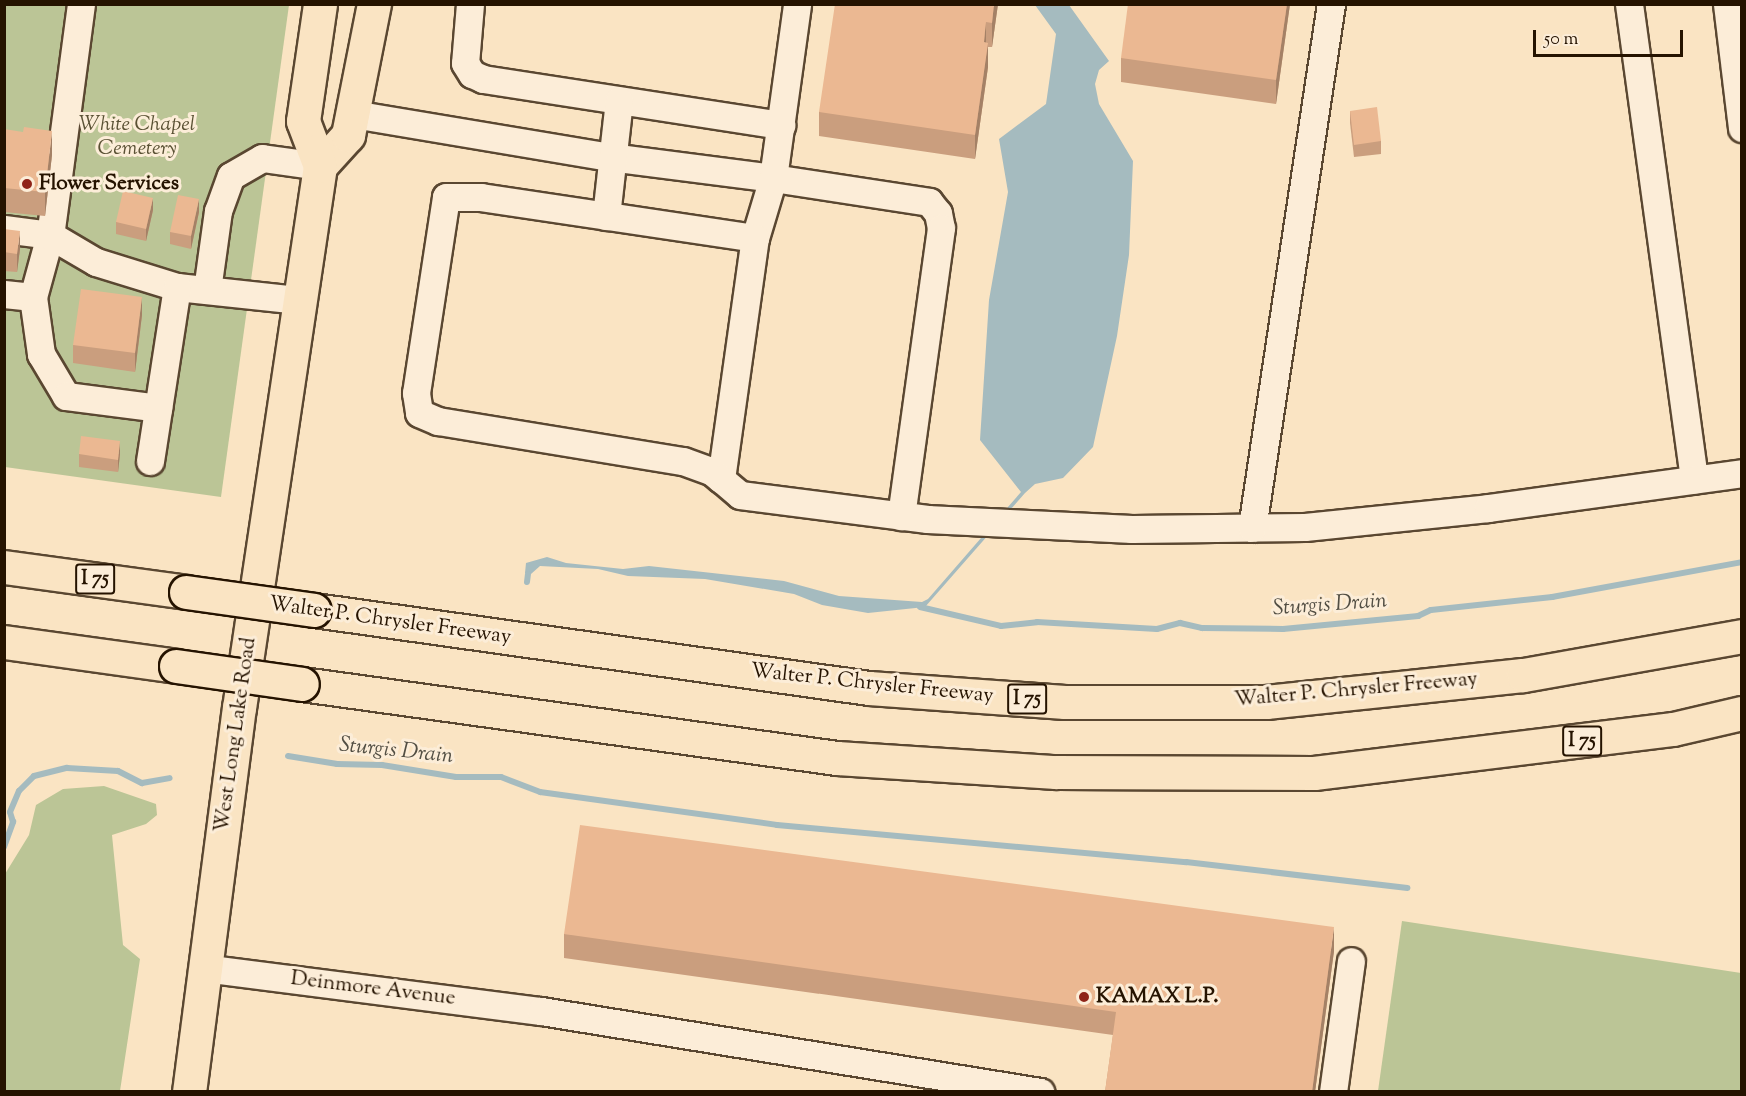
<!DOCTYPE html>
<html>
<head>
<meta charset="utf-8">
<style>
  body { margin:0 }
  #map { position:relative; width:1746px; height:1096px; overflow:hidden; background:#fae4c3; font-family:"Sorts Mill Goudy",serif }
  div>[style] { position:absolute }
  .green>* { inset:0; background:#bbc596 }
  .water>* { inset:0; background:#a5bbbf }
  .stream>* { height:6px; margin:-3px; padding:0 3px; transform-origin:3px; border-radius:3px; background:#a5bbbf }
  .roads { filter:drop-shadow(2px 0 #5a4731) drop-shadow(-2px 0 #5a4731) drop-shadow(0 2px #5a4731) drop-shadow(0 -2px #5a4731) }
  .minor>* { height:27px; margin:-13.5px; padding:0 13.5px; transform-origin:13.5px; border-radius:13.5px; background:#fcedd8 }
  .major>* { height:33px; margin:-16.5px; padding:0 16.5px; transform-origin:16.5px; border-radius:16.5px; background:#fae4c3 }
  .highway>* { height:33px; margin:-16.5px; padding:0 16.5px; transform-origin:16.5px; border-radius:16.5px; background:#fae4c3 }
  .bridges { filter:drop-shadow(2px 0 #251300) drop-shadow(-2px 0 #251300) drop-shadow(0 2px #251300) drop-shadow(0 -2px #251300) }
  .highway-bridge>* { height:33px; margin:-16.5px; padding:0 16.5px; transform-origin:16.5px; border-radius:16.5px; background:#fae4c3 }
  .wall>* { inset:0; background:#ca9e7e }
  .shaded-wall>* { inset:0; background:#a48166 }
  .building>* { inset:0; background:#ebb892 }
  .dots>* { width:16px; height:16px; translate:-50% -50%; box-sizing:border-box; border:3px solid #fcedd8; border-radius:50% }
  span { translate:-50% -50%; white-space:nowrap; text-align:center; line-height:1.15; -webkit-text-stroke:6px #fcedd8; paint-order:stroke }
  .shield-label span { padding:2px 4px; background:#fcedd8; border:2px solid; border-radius:4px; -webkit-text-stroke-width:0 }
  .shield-label { font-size:20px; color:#251300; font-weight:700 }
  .park-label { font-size:21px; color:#5a5134; font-style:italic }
  .poi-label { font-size:21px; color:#251300; font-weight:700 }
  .left { translate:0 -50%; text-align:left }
  .street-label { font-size:21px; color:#251300 }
  .water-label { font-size:22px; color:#524e43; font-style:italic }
  .frame { position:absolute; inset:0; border:6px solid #251300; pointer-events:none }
  .scale { position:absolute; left:1533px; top:30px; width:150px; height:27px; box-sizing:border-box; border:3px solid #251300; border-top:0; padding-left:8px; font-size:18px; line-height:21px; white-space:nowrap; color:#251300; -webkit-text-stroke:4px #fcedd8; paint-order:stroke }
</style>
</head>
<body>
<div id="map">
  <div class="green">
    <div style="clip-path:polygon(5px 5px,289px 5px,221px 497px,5px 467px)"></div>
    <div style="clip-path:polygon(104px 786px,156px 804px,157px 815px,146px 824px,112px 835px,123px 945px,140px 959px,120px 1091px,5px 1091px,5px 874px,29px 835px,36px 805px,63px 789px)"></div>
    <div style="clip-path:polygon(1402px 921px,1741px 973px,1741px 1091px,1378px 1091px)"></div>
  </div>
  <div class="water">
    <div style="clip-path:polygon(1035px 5px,1069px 5px,1109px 61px,1099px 70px,1095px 84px,1099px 104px,1133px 161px,1129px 255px,1117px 336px,1093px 447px,1063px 478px,1035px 484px,1025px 493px,925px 607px,868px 613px,822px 605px,794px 594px,705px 579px,628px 576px,598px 569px,540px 566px,531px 574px,525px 573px,526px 563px,547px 557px,566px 563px,623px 569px,649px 566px,784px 581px,839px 596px,922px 602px,928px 599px,1021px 492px,980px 440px,989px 300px,1008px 192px,999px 139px,1046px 104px,1056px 34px)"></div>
  </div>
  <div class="stream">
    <div style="left:527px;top:582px;width:8px;rotate:-83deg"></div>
    <div style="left:920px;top:607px;width:83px;rotate:13.2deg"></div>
    <div style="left:1001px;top:626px;width:36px;rotate:-6deg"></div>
    <div style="left:1037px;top:622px;width:120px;rotate:3.3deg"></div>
    <div style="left:1157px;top:629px;width:24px;rotate:-15deg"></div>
    <div style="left:1180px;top:623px;width:23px;rotate:13deg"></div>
    <div style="left:1202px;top:628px;width:81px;rotate:0.7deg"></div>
    <div style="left:1283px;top:629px;width:136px;rotate:-5.5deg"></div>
    <div style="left:1418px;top:616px;width:14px;rotate:-25deg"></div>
    <div style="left:1431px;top:610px;width:122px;rotate:-6.1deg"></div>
    <div style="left:1552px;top:597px;width:193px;rotate:-10.4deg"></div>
    <div style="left:288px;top:756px;width:50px;rotate:9.3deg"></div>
    <div style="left:337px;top:764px;width:45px;rotate:1.3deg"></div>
    <div style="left:382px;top:765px;width:75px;rotate:9.2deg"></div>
    <div style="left:456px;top:777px;width:45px"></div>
    <div style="left:501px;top:777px;width:42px;rotate:21deg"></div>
    <div style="left:540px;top:792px;width:239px;rotate:7.9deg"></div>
    <div style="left:777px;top:825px;width:411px;rotate:5.2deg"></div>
    <div style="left:1186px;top:862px;width:223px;rotate:6.7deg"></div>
    <div style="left:4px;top:847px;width:27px;rotate:-70deg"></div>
    <div style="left:13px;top:822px;width:10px;rotate:-107deg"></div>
    <div style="left:10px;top:812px;width:23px;rotate:-67deg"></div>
    <div style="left:19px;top:791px;width:21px;rotate:-45deg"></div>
    <div style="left:34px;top:776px;width:34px;rotate:-14deg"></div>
    <div style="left:67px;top:768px;width:51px;rotate:3.4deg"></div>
    <div style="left:118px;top:771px;width:27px;rotate:27deg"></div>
    <div style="left:142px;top:783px;width:28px;rotate:-10deg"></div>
  </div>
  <div class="roads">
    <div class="minor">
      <div style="left:81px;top:4px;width:233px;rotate:97.6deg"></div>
      <div style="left:50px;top:235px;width:64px;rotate:105.3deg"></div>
      <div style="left:33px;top:297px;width:58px;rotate:82deg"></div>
      <div style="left:41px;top:354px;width:49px;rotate:59.2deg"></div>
      <div style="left:66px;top:396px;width:93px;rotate:7.4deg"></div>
      <div style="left:470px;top:4px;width:59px;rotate:94.8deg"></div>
      <div style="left:465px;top:63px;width:13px;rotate:58deg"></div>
      <div style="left:472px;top:74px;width:12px;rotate:24deg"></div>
      <div style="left:483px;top:79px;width:302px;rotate:8.8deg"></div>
      <div style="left:1629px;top:4px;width:480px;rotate:82.2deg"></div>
      <div style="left:1727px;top:4px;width:125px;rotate:83.1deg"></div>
      <div style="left:353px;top:114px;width:261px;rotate:9.5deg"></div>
      <div style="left:610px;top:157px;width:164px;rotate:7.3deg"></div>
      <div style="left:773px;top:178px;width:176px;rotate:-82.1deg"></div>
      <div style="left:606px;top:216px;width:116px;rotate:-83.6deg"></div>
      <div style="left:4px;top:229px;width:46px;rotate:7.4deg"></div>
      <div style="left:50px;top:235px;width:53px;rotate:30.4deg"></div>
      <div style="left:96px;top:262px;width:85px;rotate:17.2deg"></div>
      <div style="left:177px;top:287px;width:123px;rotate:6.1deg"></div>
      <div style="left:755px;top:238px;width:63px;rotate:-73.3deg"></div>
      <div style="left:773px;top:178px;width:158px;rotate:8.7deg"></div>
      <div style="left:929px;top:202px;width:14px;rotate:51deg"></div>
      <div style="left:938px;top:213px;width:15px;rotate:79deg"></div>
      <div style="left:941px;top:228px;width:291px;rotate:97.9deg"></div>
      <div style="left:207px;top:290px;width:80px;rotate:-82.1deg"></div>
      <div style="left:218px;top:211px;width:37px;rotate:-70deg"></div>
      <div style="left:231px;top:176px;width:36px;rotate:-30deg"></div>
      <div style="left:262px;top:158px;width:59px;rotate:7.9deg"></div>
      <div style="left:4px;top:294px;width:29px;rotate:6deg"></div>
      <div style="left:150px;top:461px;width:176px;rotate:-81.2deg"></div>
      <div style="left:721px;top:479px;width:243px;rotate:-82deg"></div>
      <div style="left:755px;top:238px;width:277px;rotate:-171.5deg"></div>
      <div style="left:481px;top:197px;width:35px;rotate:180deg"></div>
      <div style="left:446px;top:197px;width:198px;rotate:98.7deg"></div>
      <div style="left:416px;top:393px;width:20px;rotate:81deg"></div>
      <div style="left:419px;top:413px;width:21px;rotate:23deg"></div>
      <div style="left:438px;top:421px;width:248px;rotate:9.3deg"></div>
      <div style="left:683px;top:461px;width:30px;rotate:20deg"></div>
      <div style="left:711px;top:471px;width:13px;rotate:39deg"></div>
      <div style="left:721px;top:479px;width:25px;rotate:40deg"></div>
      <div style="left:740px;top:495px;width:189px;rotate:7.3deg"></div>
      <div style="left:927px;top:519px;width:205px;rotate:2.8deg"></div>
      <div style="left:1132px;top:529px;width:173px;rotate:-0.7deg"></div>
      <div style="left:1305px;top:527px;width:184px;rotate:-5.9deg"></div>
      <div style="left:1488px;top:508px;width:256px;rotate:-7.8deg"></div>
      <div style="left:1252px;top:528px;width:530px;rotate:-81.43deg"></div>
      <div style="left:204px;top:968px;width:340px;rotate:7.3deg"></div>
      <div style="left:541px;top:1011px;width:506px;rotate:9.22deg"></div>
      <div style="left:1333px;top:1092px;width:132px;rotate:-82.2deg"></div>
    </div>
    <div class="major">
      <div style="left:320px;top:166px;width:42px;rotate:-47.9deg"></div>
      <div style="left:348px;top:135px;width:134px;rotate:-78.8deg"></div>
      <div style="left:189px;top:1092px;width:387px;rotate:-82.6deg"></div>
      <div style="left:239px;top:708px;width:548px;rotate:-81.5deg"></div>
      <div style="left:320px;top:166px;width:48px;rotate:-110.7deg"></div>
      <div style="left:303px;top:121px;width:118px;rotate:-81.7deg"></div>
    </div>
    <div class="highway">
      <div style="left:4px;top:567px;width:184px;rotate:7.8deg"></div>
      <div style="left:314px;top:610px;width:560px;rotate:8deg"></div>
      <div style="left:869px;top:688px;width:196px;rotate:4.1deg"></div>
      <div style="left:1065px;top:702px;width:201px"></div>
      <div style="left:1266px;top:702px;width:258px;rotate:-6deg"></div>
      <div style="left:1523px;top:675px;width:222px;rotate:-10.1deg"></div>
      <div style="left:4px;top:642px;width:174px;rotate:7.9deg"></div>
      <div style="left:302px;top:684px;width:540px;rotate:7.88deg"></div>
      <div style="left:837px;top:758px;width:219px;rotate:3.7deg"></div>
      <div style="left:1056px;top:772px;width:258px;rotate:0.2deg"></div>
      <div style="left:1314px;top:773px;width:362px;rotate:-7deg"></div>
      <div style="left:1673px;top:729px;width:71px;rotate:-13.1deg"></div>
    </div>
  </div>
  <div class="bridges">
    <div class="highway-bridge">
      <div style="left:186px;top:592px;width:129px;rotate:8deg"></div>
      <div style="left:176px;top:666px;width:127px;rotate:8.1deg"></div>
    </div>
  </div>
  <div class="wall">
    <div style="clip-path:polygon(998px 4px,992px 47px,988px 47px,988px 67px,975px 159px,819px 136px,819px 112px)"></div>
    <div style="clip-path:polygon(1290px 4px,1276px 104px,1121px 82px,1121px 58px)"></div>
    <div style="clip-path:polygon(1350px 111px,1381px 141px,1381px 154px,1354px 157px,1350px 123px)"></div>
    <div style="clip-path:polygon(4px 129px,52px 155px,45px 216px,4px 212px)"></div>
    <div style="clip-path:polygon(153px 210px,146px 241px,116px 234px,116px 222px)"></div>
    <div style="clip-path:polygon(199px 212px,191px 249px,170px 244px,170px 232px)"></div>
    <div style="clip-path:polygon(4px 229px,20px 249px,17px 272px,4px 271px)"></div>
    <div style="clip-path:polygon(142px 315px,135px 372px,73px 363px,73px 345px)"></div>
    <div style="clip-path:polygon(79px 454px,120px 454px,118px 472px,79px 467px)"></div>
    <div style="clip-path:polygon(564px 934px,1334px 951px,1315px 1092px,1105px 1092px,1113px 1035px,564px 958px)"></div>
  </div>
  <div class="shaded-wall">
    <div style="clip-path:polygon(994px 4px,998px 4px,992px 47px,992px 23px)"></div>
    <div style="clip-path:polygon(1287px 4px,1290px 4px,1276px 104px,1276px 80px)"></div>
    <div style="clip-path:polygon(986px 22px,986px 46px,984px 42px)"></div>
    <div style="clip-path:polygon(988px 43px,988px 67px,975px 159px,975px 135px)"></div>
    <div style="clip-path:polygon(52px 131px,52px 155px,45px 216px,45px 192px)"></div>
    <div style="clip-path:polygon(153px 198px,153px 210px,146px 241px,146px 229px)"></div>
    <div style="clip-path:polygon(199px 199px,199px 212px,191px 249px,191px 236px)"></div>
    <div style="clip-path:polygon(20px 231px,20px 249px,17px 272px,17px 254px)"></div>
    <div style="clip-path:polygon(142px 297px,142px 315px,135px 372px,135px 353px)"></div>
    <div style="clip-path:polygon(120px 441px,120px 454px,118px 472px,118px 460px)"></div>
    <div style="clip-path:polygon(1334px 927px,1334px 951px,1315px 1092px,1312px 1092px)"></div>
  </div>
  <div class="building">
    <div style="clip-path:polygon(835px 4px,994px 4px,992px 23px,986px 22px,985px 31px,984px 42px,988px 43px,975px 135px,819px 112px)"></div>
    <div style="clip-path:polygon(1128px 4px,1287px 4px,1276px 80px,1121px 58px)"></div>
    <div style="clip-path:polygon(1377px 107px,1381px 141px,1354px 145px,1350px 111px)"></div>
    <div style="clip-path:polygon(24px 127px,52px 131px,45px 192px,4px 188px,4px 129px,23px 132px)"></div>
    <div style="clip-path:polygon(123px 191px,153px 198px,146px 229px,116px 222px)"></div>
    <div style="clip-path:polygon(178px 195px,199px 199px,191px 236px,170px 232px)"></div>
    <div style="clip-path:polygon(4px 229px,20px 231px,17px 254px,4px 252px)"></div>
    <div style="clip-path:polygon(81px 289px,142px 297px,135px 353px,73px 345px)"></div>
    <div style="clip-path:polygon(81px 436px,120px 441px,118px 460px,79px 454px)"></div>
    <div style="clip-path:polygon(580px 825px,1334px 927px,1312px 1092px,1105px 1092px,1116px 1012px,564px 934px)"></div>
  </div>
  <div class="dots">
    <div style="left:27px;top:184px;background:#8f2418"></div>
    <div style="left:1084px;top:997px;background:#8f2418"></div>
  </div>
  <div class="shield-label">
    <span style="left:95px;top:579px">I 75</span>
    <span style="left:1027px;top:699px">I 75</span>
    <span style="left:1582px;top:741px">I 75</span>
  </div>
  <div class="park-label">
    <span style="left:137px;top:137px">White Chapel<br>Cemetery</span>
  </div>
  <div class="poi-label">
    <span class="left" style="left:39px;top:184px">Flower Services</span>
    <span class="left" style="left:1096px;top:997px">KAMAX L.P.</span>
  </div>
  <div class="street-label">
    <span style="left:390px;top:621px;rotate:8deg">Walter P. Chrysler Freeway</span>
    <span style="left:872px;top:684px;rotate:6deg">Walter P. Chrysler Freeway</span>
    <span style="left:1356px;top:690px;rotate:-5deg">Walter P. Chrysler Freeway</span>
    <span style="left:236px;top:735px;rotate:-82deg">West Long Lake Road</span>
    <span style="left:373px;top:989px;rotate:7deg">Deinmore Avenue</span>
  </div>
  <div class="water-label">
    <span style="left:1330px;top:606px;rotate:-4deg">Sturgis Drain</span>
    <span style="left:396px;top:752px;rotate:6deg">Sturgis Drain</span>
  </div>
  <div class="frame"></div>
  <div class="scale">50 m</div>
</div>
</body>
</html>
